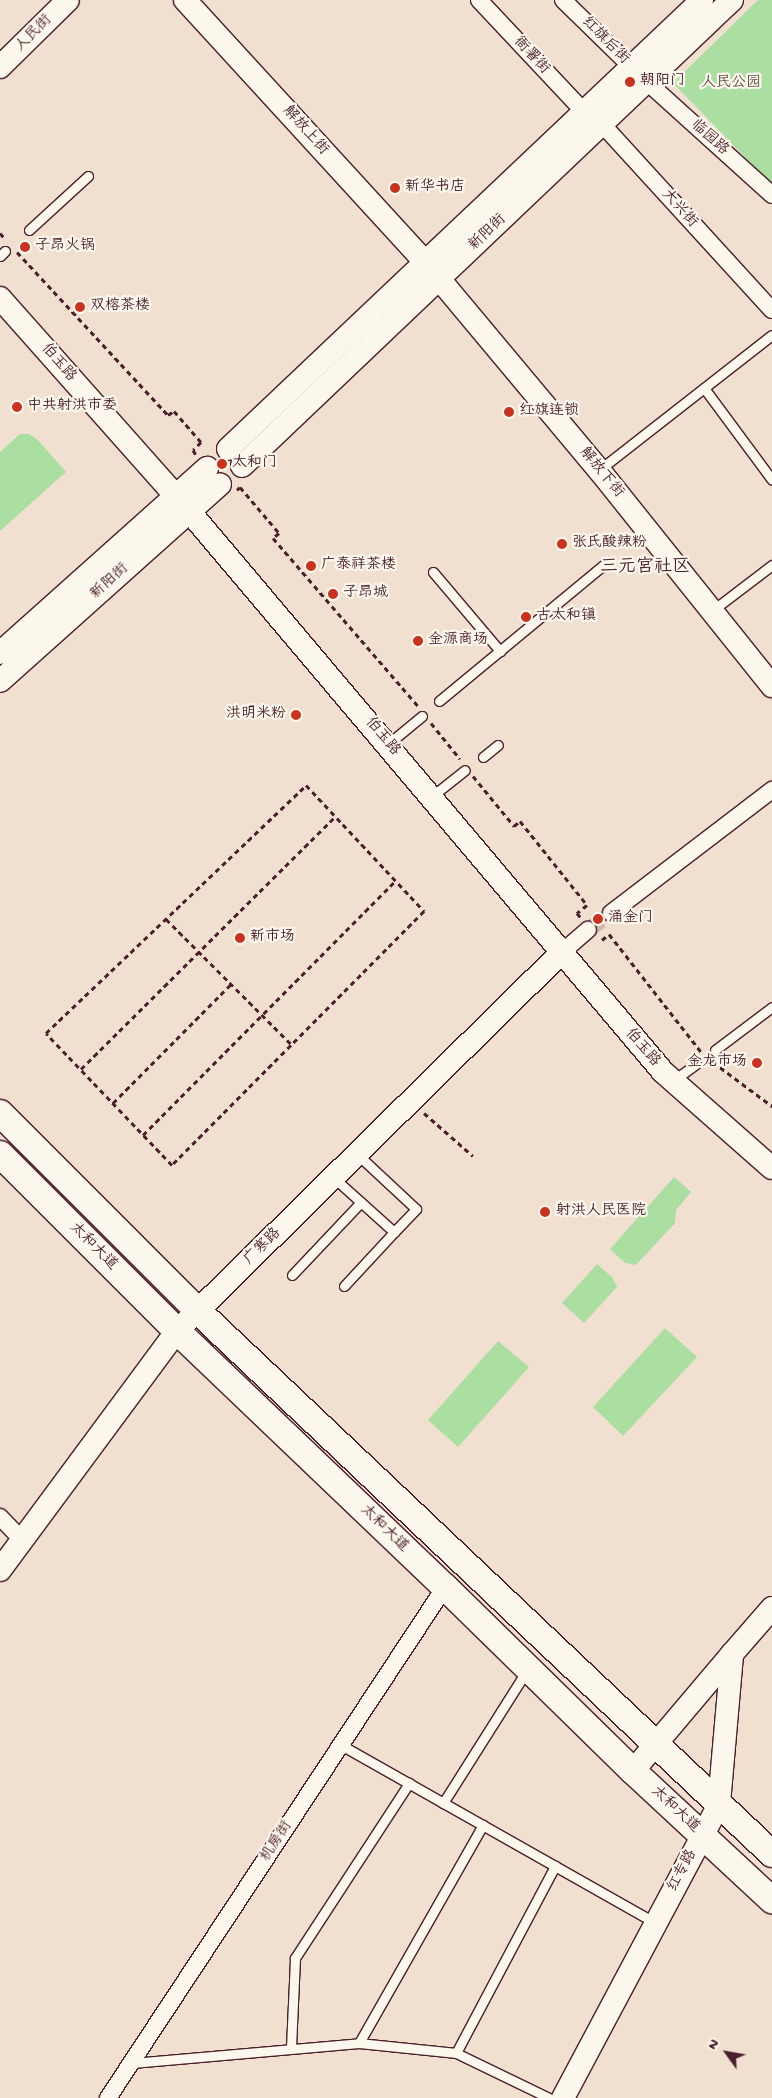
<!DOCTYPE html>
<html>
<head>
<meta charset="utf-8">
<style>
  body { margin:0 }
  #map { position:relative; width:772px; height:2098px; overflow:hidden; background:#f1e0cf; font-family:"Gochi Hand","LXGW WenKai TC",sans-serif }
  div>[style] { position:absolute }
  .green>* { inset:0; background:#abdfa1 }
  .street-tunnel>* { height:16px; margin-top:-8px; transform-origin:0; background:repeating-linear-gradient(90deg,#d0b9ae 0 16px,transparent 0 24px) }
  .path>* { height:3px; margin-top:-1.5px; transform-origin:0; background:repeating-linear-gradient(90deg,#4a1f2b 0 5px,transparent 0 9px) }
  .roads { filter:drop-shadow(1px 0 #4a1f2b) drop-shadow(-1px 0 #4a1f2b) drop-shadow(0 1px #4a1f2b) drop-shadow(0 -1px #4a1f2b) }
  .lane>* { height:9px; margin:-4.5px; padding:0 4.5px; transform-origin:4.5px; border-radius:4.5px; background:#fbf7ec }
  .street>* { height:16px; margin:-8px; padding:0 8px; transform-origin:8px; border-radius:8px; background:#fbf7ec }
  .secondary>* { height:22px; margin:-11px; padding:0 11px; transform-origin:11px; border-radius:11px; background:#fbf7ec }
  .primary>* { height:26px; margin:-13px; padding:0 13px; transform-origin:13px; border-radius:13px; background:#fbf7ec }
  .dots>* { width:14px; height:14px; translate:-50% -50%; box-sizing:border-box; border:2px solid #fbf7ec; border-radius:50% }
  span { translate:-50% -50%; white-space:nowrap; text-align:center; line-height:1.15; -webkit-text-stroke:4.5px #fbf7ec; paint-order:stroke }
  .street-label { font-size:15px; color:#4a1f2b }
  .poi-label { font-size:15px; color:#4a1f2b }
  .left { translate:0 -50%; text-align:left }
  .right { translate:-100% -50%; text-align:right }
  .park-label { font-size:15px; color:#624f48 }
  .quarter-label { font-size:18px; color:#4a1f2b }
  .north { position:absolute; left:702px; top:2028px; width:50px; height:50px; -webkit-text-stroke:4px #fbf7ec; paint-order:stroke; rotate:302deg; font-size:14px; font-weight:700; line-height:20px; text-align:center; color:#4a1f2b }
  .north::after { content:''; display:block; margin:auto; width:18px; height:22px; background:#4a1f2b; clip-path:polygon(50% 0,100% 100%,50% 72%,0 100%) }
</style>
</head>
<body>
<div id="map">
  <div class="green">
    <div style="clip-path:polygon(758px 0,772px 0,772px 185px,673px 83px)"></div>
    <div style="clip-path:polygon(20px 434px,29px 434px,38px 440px,66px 472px,0 531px,0 452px)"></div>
    <div style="clip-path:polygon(674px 1177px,691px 1192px,676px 1210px,675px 1223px,636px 1265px,625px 1263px,610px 1249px)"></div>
    <div style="clip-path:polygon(597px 1264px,612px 1277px,617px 1287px,584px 1323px,562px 1303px)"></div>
    <div style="clip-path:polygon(665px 1328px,697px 1357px,623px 1436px,593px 1407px)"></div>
    <div style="clip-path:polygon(498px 1341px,529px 1367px,458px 1447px,428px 1420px)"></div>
  </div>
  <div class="street-tunnel">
    <div style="left:588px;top:930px;width:29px;rotate:-36deg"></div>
  </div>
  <div class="path">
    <div style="left:0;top:233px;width:9px;rotate:49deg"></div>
    <div style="left:17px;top:252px;width:222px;rotate:47.2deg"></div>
    <div style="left:168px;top:415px;width:7px;rotate:-34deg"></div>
    <div style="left:174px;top:411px;width:41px;rotate:48.9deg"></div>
    <div style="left:201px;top:442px;width:11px;rotate:135deg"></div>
    <div style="left:193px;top:450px;width:6px;rotate:59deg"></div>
    <div style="left:237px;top:490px;width:4px;rotate:-45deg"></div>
    <div style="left:240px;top:487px;width:60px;rotate:49.7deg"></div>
    <div style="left:279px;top:533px;width:8px;rotate:140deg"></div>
    <div style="left:273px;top:538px;width:222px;rotate:49.2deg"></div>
    <div style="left:431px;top:723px;width:46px;rotate:51.1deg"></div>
    <div style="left:473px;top:776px;width:65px;rotate:50.6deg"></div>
    <div style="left:514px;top:826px;width:8px;rotate:-40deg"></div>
    <div style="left:520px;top:821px;width:107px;rotate:51.4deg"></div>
    <div style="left:587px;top:905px;width:13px;rotate:141deg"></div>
    <div style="left:577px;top:913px;width:6px;rotate:51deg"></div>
    <div style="left:306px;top:785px;width:173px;rotate:46.9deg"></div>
    <div style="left:424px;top:911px;width:358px;rotate:134.8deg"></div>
    <div style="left:172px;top:1165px;width:182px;rotate:-133.7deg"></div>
    <div style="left:46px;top:1033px;width:359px;rotate:-43.6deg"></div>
    <div style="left:166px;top:919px;width:178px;rotate:45deg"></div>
    <div style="left:602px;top:940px;width:9px;rotate:-41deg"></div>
    <div style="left:609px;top:934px;width:151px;rotate:52deg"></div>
    <div style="left:713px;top:1062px;width:74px;rotate:36.7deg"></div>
    <div style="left:81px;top:1069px;width:358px;rotate:-44.8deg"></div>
    <div style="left:113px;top:1103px;width:168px;rotate:-45.2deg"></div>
    <div style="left:424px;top:1113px;width:65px;rotate:41.3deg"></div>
    <div style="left:143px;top:1135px;width:358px;rotate:-45.2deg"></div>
  </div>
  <div class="roads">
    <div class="lane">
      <div style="left:29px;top:230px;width:80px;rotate:-42.5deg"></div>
      <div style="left:0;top:256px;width:7px;rotate:-45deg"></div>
      <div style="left:704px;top:388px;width:114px;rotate:53.5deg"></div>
      <div style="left:599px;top:470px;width:219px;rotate:-38deg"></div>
      <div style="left:433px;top:572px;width:104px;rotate:49.7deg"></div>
      <div style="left:713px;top:610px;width:74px;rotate:-37.3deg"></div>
      <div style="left:439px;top:701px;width:217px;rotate:-39.6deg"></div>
      <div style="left:388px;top:744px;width:44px;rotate:-39.5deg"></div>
      <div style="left:483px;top:757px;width:19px;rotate:-39deg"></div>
      <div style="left:431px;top:797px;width:43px;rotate:-38.5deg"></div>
      <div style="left:715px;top:1050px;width:71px;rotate:-37deg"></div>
      <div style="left:674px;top:1080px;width:27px;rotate:-36deg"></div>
      <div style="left:334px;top:1178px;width:81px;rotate:42deg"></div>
      <div style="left:394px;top:1232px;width:32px;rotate:-46deg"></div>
      <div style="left:416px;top:1209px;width:79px;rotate:-137deg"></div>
      <div style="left:292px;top:1275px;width:100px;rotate:-46.6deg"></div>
      <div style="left:344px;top:1286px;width:74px;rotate:-47.2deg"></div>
      <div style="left:341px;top:1745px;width:361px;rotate:29.5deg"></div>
      <div style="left:443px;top:1803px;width:157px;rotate:-57.7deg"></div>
      <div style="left:359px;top:2043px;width:251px;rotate:-60.4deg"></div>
      <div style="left:291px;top:2047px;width:89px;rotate:-87.4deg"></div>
      <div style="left:295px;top:1958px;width:209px;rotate:-56.9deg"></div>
      <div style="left:456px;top:2053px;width:212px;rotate:-62.1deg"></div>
      <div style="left:132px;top:2063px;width:228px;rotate:-5deg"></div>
      <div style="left:359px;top:2043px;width:98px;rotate:5.9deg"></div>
      <div style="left:456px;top:2053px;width:103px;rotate:25.8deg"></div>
    </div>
    <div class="street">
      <div style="left:479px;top:0;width:154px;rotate:46.8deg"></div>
      <div style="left:584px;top:112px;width:22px;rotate:34deg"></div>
      <div style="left:602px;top:124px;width:252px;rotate:47.6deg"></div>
      <div style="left:563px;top:0;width:116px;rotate:44.3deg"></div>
      <div style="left:646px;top:81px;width:170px;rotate:42.1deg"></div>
      <div style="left:611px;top:913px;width:203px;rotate:-37.4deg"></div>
      <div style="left:560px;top:954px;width:37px;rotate:-41deg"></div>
      <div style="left:0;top:1517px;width:32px;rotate:46deg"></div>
      <div style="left:108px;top:2098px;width:612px;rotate:-56.6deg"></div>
    </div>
    <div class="secondary">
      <div style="left:185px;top:0;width:355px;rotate:47.5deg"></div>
      <div style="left:425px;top:262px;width:271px;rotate:50.1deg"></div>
      <div style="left:599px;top:470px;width:277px;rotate:51.3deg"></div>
      <div style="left:0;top:67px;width:95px;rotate:-44.6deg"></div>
      <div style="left:0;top:298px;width:285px;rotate:48.4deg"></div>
      <div style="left:189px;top:511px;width:734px;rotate:49.8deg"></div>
      <div style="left:663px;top:1072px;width:145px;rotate:41.4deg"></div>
      <div style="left:228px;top:449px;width:653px;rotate:-43.45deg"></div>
      <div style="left:242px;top:466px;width:676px;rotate:-43.56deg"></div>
      <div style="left:0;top:653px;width:278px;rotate:-41.8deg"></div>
      <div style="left:0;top:681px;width:295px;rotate:-41.8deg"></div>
      <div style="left:0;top:1570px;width:297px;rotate:-53.5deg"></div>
      <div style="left:177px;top:1331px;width:537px;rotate:-44.55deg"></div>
      <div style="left:633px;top:1771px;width:153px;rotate:-49.8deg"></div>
      <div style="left:563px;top:2098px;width:333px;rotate:-62deg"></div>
      <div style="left:719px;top:1804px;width:151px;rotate:-85deg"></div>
      <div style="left:732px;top:1654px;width:61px;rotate:-49deg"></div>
    </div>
    <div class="primary">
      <div style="left:0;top:1113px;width:280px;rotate:45deg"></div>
      <div style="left:198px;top:1311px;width:790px;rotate:43.41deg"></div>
      <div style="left:0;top:1154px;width:250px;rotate:45deg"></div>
      <div style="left:177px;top:1331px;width:371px;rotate:43.7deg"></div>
      <div style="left:445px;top:1587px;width:263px;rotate:44.4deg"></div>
      <div style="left:633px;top:1771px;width:190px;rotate:42.9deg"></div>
    </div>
  </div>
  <div class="dots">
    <div style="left:630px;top:82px;background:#c8321e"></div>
    <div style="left:395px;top:188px;background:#c8321e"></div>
    <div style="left:25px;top:247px;background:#c8321e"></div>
    <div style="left:80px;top:307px;background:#c8321e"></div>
    <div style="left:17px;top:407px;background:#c8321e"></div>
    <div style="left:509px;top:412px;background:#c8321e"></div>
    <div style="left:222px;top:464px;background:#c8321e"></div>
    <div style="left:562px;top:544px;background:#c8321e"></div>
    <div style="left:311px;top:566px;background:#c8321e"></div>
    <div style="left:333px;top:594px;background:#c8321e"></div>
    <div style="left:526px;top:617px;background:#c8321e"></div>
    <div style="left:418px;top:641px;background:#c8321e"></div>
    <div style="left:296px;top:715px;background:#c8321e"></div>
    <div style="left:598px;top:919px;background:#c8321e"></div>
    <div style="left:240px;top:938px;background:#c8321e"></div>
    <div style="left:757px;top:1063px;background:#c8321e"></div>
    <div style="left:545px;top:1212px;background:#c8321e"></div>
  </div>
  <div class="street-label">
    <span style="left:34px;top:34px;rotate:-45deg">人民街</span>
    <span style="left:605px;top:41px;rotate:45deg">红旗后街</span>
    <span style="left:531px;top:56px;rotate:47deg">衙署街</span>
    <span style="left:305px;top:131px;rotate:48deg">解放上街</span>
    <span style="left:709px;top:138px;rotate:42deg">临园路</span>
    <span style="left:679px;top:209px;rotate:48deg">大兴街</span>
    <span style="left:488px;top:233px;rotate:-44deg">新阳街</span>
    <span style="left:58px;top:363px;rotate:49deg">伯玉路</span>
    <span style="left:601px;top:473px;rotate:50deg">解放下街</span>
    <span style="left:110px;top:582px;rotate:-42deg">新阳街</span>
    <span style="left:382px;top:737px;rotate:50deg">伯玉路</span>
    <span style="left:642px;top:1048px;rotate:49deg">伯玉路</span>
    <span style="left:93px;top:1247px;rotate:45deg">太和大道</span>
    <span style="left:263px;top:1247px;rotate:-45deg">广寒路</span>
    <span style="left:384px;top:1529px;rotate:44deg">太和大道</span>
    <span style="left:675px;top:1810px;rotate:43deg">太和大道</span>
    <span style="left:277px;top:1842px;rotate:-57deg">机房街</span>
    <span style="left:683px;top:1871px;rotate:-62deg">红专路</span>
  </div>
  <div class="poi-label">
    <span class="left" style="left:640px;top:82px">朝阳门</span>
    <span class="left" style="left:405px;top:188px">新华书店</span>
    <span class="left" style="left:35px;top:247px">子昂火锅</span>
    <span class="left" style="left:90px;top:307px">双榕茶楼</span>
    <span class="left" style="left:27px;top:407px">中共射洪市委</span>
    <span class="left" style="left:519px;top:412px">红旗连锁</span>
    <span class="left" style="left:232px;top:464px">太和门</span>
    <span class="left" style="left:572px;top:544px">张氏酸辣粉</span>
    <span class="left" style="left:321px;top:566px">广泰祥茶楼</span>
    <span class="left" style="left:343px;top:594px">子昂城</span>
    <span class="left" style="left:536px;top:617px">古太和镇</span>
    <span class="left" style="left:428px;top:641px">金源商场</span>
    <span class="right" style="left:286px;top:715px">洪明米粉</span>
    <span class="left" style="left:608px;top:919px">涌金门</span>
    <span class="left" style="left:250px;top:938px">新市场</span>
    <span class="right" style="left:747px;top:1063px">金龙市场</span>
    <span class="left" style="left:556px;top:1212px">射洪人民医院</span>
  </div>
  <div class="park-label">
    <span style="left:731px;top:84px">人民公园</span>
  </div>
  <div class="quarter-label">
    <span style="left:645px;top:568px">三元宫社区</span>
  </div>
  <div class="north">N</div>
</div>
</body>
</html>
